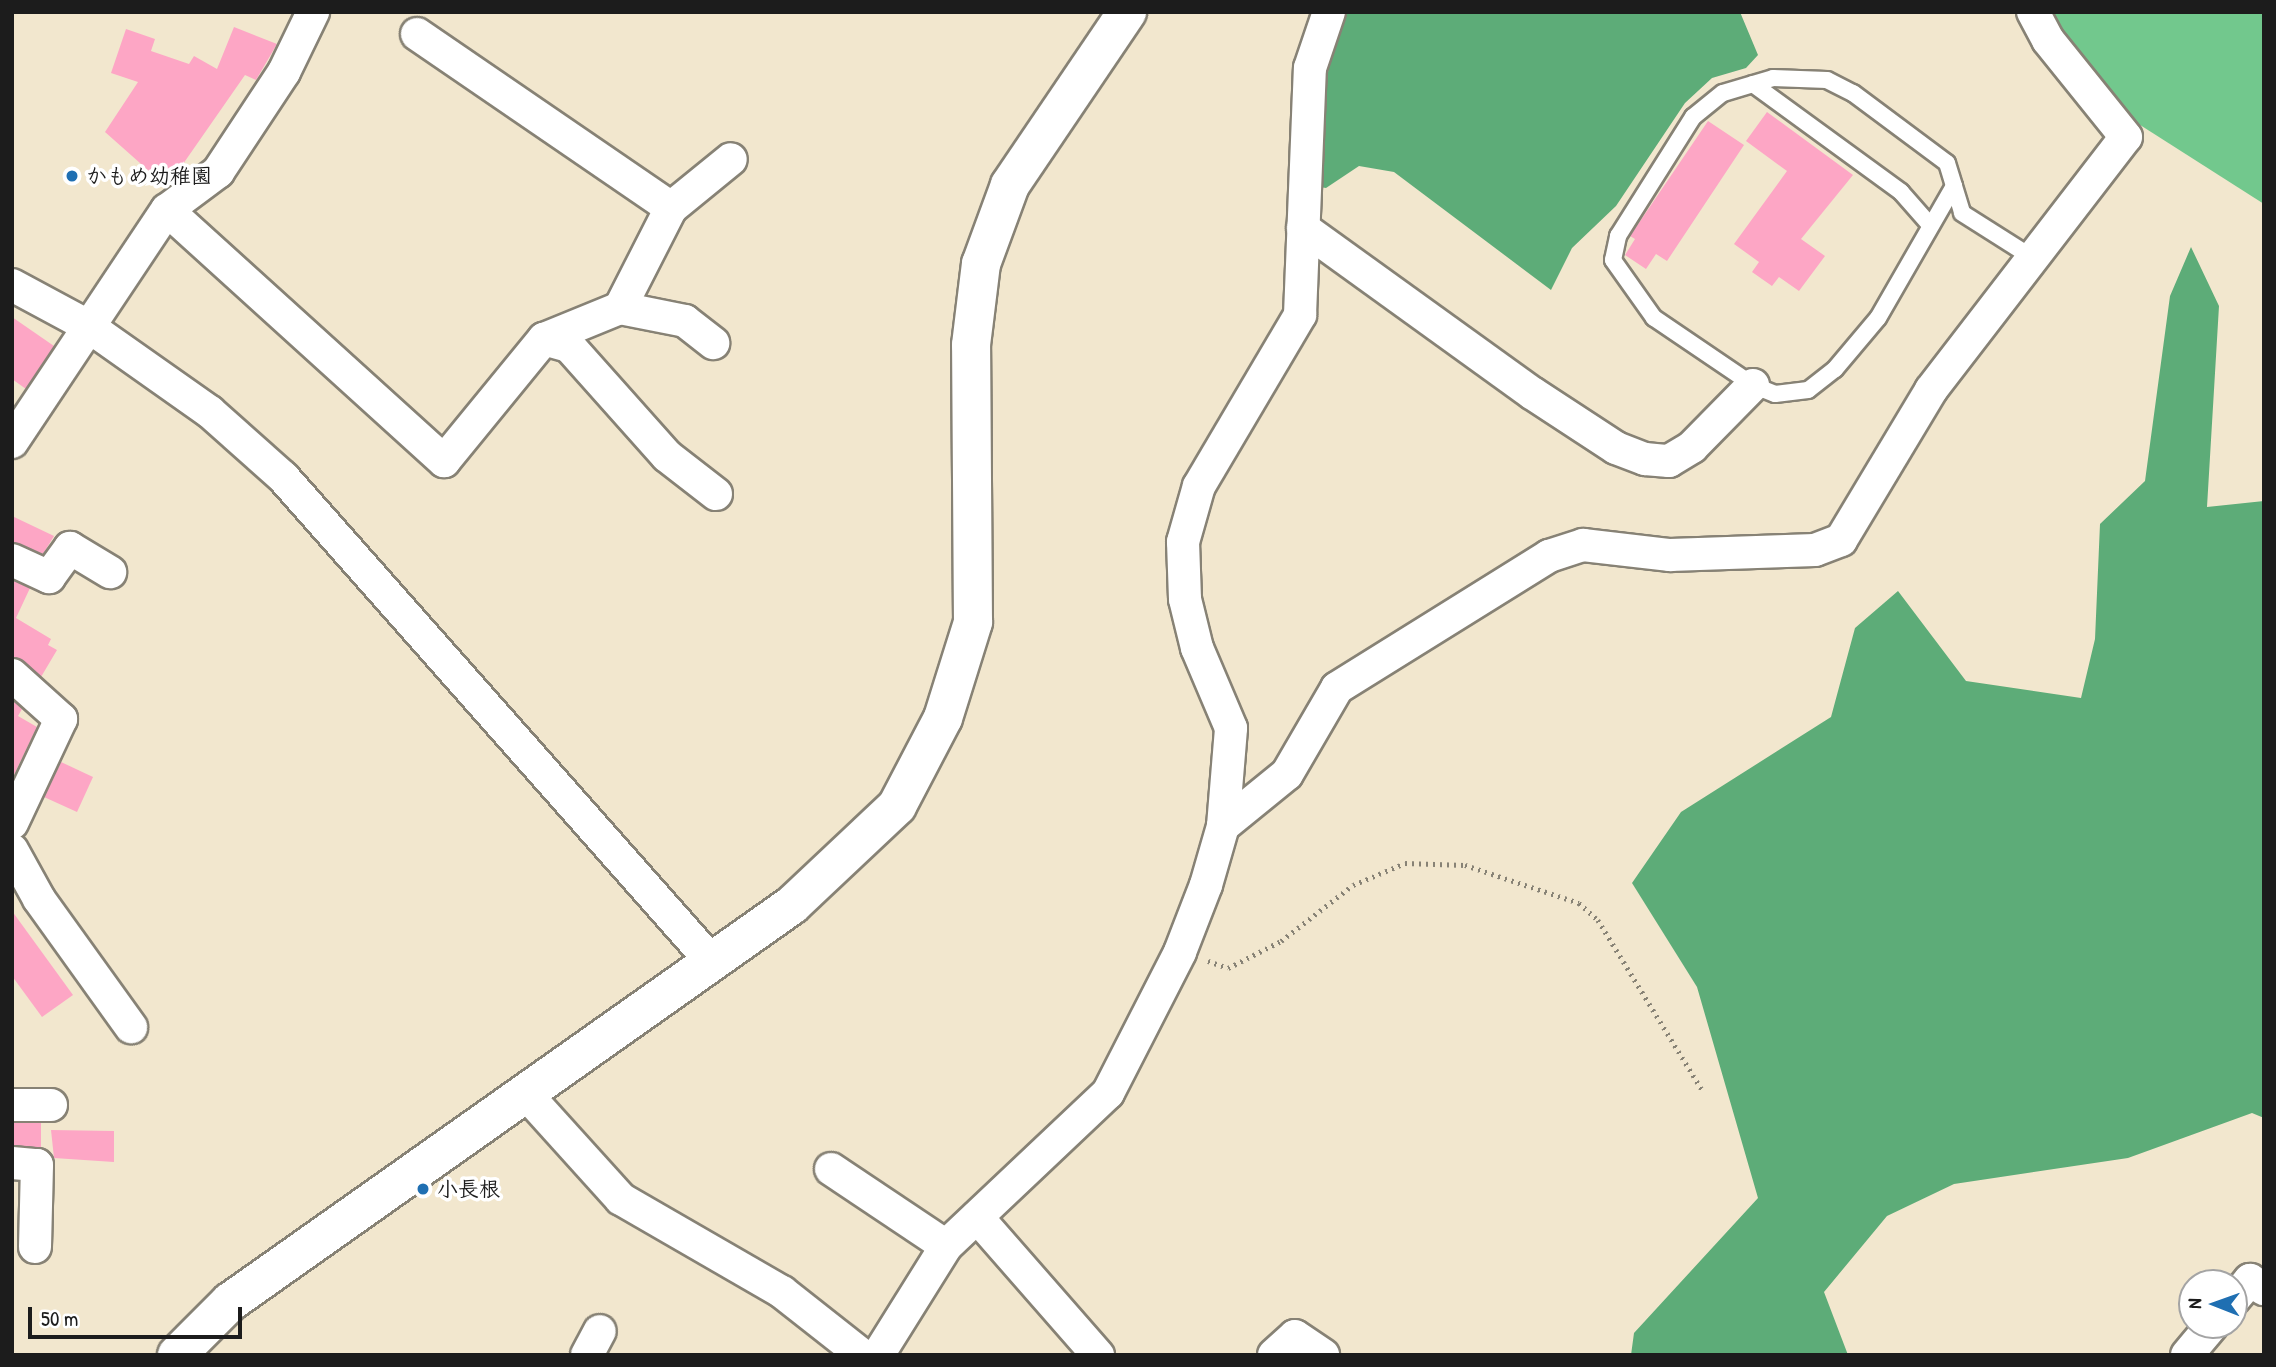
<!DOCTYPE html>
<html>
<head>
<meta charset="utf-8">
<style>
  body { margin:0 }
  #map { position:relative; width:2276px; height:1367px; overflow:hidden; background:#f2e7ce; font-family:"Patrick Hand","Klee One",sans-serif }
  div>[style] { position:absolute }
  .green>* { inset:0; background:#72c88d }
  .forest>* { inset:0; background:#5dac78 }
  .building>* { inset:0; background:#fda6c5 }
  .path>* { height:4.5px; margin-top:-2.25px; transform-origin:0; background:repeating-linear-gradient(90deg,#878275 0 2px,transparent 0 7px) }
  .roads { filter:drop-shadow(2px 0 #878275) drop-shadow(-2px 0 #878275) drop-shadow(0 2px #878275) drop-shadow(0 -2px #878275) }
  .service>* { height:16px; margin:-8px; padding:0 8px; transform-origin:8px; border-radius:8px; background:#fff }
  .minor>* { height:32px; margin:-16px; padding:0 16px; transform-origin:16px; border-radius:16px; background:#fff }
  .tertiary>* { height:38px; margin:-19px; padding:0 19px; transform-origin:19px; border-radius:19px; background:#fff }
  .dots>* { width:19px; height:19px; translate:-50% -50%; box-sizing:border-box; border:4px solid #fff; border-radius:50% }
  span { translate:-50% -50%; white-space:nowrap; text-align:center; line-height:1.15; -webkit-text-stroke:7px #fff; paint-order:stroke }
  .poi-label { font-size:21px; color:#1c1c1c; font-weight:700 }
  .left { translate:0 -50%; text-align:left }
  .frame { position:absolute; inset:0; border:14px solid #1c1c1c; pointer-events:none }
  .north { position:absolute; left:2178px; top:1269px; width:70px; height:70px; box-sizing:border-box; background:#fff; border:2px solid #a4a4a4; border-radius:50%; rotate:271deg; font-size:19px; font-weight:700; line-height:28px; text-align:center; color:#1c1c1c }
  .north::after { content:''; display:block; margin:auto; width:24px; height:32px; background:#1f6fb2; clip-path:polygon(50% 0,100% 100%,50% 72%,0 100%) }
  .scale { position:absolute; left:28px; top:1307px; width:214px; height:32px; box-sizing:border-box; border:4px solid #1c1c1c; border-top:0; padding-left:9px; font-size:21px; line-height:24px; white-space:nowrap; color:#1c1c1c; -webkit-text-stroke:5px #fff; paint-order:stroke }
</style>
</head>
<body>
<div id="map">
  <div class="green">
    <div style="clip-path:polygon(2050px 12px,2264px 12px,2264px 204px,2126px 116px,2066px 44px)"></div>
  </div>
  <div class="forest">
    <div style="clip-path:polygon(1344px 12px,1740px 12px,1758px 55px,1746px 68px,1712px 78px,1685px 103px,1616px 206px,1572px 248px,1551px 290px,1394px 172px,1359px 166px,1326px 188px,1314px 186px,1329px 64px)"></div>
    <div style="clip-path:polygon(2191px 247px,2219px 306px,2207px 507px,2264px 501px,2264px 1118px,2252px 1113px,2128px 1158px,1954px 1184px,1887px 1216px,1824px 1292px,1848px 1355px,1631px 1355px,1634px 1333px,1758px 1198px,1697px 987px,1632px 883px,1681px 812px,1831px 717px,1855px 628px,1898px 591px,1966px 681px,2081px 698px,2095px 639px,2100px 524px,2145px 481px,2170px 296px)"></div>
  </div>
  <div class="building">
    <div style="clip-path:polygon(234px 27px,277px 44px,256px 80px,245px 75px,167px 187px,105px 132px,138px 82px,111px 73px,126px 29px,155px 39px,151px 51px,189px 64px,194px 56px,217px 69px)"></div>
    <div style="clip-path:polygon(1767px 112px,1853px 175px,1801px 239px,1825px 256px,1799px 291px,1779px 277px,1772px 286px,1752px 272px,1759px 262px,1734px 244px,1787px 171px,1746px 141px)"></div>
    <div style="clip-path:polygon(1708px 121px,1744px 145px,1667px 261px,1656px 254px,1646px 269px,1625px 255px,1635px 239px,1630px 236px)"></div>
    <div style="clip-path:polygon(12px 317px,54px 346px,26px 389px,12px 379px)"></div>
    <div style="clip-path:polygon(12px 516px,54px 536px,43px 554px,12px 542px)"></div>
    <div style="clip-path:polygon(12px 580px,30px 588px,16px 618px,51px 639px,48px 645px,57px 650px,41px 677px,12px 657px)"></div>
    <div style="clip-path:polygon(12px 700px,22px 709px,18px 716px,37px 727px,12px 779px)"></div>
    <div style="clip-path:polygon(61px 762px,93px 777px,77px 812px,44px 797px)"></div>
    <div style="clip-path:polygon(12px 911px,73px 995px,42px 1017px,12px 976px)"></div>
    <div style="clip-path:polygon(12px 1123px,41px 1123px,41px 1148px,13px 1145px)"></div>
    <div style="clip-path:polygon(51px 1130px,114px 1131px,114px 1162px,54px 1158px)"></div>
  </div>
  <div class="path">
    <div style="left:1208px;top:961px;width:21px;rotate:19deg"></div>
    <div style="left:1228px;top:968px;width:59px;rotate:-27deg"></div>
    <div style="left:1281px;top:941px;width:91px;rotate:-37.9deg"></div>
    <div style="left:1353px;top:885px;width:56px;rotate:-22.9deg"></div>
    <div style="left:1405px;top:863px;width:60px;rotate:1.9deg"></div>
    <div style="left:1465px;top:865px;width:120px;rotate:18.4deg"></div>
    <div style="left:1579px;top:903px;width:25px;rotate:42deg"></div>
    <div style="left:1598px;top:920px;width:199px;rotate:58.5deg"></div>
  </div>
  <div class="roads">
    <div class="service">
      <div style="left:1753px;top:84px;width:183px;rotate:36.1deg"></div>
      <div style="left:1901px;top:192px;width:44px;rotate:48.7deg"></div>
      <div style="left:1954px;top:186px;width:152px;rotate:119.9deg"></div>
      <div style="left:1878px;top:318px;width:67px;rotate:130.1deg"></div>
      <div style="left:1835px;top:369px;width:34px;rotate:142deg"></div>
      <div style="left:1808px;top:390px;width:33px;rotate:173deg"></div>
      <div style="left:1775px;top:394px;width:24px;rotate:-158deg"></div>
      <div style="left:1753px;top:385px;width:120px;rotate:-145.9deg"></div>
      <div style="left:1654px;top:318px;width:71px;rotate:-125.3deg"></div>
      <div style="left:1613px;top:260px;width:25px;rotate:-78deg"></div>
      <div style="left:1618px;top:236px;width:141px;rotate:-57.8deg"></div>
      <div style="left:1693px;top:117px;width:38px;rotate:-39deg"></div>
      <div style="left:1723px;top:93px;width:52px;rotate:-16.7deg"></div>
      <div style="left:1773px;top:78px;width:54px;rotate:2.1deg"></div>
      <div style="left:1827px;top:80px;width:29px;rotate:27deg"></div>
      <div style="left:1853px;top:93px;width:117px;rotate:36.7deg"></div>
      <div style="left:1947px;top:163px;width:24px;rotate:73deg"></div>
      <div style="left:1954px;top:186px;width:28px;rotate:73deg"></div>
      <div style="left:1962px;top:213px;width:84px;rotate:32.4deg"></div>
    </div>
    <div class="minor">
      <div style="left:417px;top:34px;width:308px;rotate:34.4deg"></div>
      <div style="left:167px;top:210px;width:374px;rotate:42.2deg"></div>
      <div style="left:444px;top:461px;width:158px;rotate:-50.7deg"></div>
      <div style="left:544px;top:339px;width:82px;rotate:-22.2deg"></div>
      <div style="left:620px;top:308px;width:66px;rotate:11.3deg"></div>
      <div style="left:685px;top:321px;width:36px;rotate:38deg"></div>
      <div style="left:1303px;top:228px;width:282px;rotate:35.8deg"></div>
      <div style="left:1532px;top:393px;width:100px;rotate:33.2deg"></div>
      <div style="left:1616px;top:448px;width:31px;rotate:21deg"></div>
      <div style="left:1645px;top:459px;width:24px;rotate:5deg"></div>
      <div style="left:1669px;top:461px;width:27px;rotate:-31deg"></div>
      <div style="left:1692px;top:447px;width:87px;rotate:-45.5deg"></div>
      <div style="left:12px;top:285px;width:86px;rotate:28.3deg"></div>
      <div style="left:88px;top:326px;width:149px;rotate:35.2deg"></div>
      <div style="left:210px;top:412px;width:98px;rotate:41.7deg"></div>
      <div style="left:283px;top:477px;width:648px;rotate:48.51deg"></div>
      <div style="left:620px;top:308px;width:112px;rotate:-63deg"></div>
      <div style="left:671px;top:208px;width:77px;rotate:-39.2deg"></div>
      <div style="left:544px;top:339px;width:26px;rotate:16deg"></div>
      <div style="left:569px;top:346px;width:147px;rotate:48.3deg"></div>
      <div style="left:667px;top:456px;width:62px;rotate:37.8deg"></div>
      <div style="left:12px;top:442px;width:279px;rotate:-56.3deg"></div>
      <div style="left:167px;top:210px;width:64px;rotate:-36.7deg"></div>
      <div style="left:218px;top:172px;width:120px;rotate:-56.6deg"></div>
      <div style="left:284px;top:72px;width:67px;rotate:-64.2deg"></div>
      <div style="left:12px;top:560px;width:41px;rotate:24.7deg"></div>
      <div style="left:49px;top:577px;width:36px;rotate:-54deg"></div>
      <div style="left:70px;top:548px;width:47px;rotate:31deg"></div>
      <div style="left:12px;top:675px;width:66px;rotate:41.9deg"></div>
      <div style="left:61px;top:719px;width:115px;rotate:115.2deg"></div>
      <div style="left:1223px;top:826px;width:82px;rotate:-39.1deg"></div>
      <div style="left:1287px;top:774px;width:99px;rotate:-59.8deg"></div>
      <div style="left:1337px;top:688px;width:250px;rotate:-31.9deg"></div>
      <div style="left:1549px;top:556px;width:36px;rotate:-18deg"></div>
      <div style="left:1583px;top:545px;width:88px;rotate:6.6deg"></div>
      <div style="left:1670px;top:555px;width:145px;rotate:-2deg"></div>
      <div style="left:1815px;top:550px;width:28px;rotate:-21deg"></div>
      <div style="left:1841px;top:540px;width:175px;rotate:-59deg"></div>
      <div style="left:1931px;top:390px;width:319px;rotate:-52.4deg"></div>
      <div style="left:2126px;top:137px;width:124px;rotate:-128.8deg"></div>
      <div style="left:2048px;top:40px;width:32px;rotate:-118deg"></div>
      <div style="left:12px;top:850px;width:56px;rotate:61.1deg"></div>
      <div style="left:39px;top:899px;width:158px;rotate:54.3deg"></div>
      <div style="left:527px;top:1095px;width:140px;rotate:47.9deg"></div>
      <div style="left:621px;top:1199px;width:186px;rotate:30deg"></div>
      <div style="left:782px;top:1292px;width:102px;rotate:38.2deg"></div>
      <div style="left:12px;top:1105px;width:39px"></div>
      <div style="left:12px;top:1163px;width:25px;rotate:5deg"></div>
      <div style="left:37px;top:1165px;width:82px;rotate:91.4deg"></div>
      <div style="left:831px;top:1169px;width:138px;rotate:33.8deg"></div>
      <div style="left:977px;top:1217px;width:184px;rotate:48.8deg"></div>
      <div style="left:2234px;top:1299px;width:25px;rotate:-50deg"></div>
      <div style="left:2250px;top:1280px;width:17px;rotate:33deg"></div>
      <div style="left:587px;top:1355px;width:27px;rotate:-62deg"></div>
      <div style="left:878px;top:1355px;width:128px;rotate:-58deg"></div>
      <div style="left:946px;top:1246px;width:223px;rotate:-43.4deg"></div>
      <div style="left:1108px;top:1093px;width:158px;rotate:-62.9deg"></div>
      <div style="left:1180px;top:952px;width:72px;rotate:-68.8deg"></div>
      <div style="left:1206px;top:885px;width:61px;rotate:-73.9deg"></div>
      <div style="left:1223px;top:826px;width:98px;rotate:-85.3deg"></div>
      <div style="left:1231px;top:728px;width:87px;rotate:-113deg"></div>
      <div style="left:1197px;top:648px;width:50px;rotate:-103.8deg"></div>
      <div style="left:1185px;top:599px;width:57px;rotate:-92deg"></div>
      <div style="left:1183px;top:542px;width:58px;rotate:-74.1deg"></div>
      <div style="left:1199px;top:486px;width:199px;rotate:-59.4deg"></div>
      <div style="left:1300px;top:315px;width:247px;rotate:-87.7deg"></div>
      <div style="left:1310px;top:68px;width:59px;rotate:-71.3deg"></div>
      <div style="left:1274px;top:1355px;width:28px;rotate:-42deg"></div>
      <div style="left:1295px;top:1336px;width:34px;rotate:34deg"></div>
      <div style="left:2187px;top:1355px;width:39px;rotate:-50deg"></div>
    </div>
    <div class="tertiary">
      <div style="left:177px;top:1355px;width:75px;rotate:-45deg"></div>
      <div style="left:230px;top:1302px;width:688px;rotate:-35.24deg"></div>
      <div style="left:792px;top:905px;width:144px;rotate:-43.3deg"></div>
      <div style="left:897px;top:806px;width:99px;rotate:-62.4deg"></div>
      <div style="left:943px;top:718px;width:101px;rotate:-72.6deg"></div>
      <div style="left:973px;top:622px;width:277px;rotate:-90.4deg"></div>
      <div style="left:971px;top:345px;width:82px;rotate:-83deg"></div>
      <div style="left:981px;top:264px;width:84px;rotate:-69.8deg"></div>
      <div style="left:1010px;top:185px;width:209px;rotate:-55.9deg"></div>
    </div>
  </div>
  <div class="dots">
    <div style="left:72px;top:176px;background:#1f6fb2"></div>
    <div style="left:423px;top:1189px;background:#1f6fb2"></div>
  </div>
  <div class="poi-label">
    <span class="left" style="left:86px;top:176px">かもめ幼稚園</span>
    <span class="left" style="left:437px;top:1189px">小長根</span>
  </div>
  <div class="frame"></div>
  <div class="north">N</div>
  <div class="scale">50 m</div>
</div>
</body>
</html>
